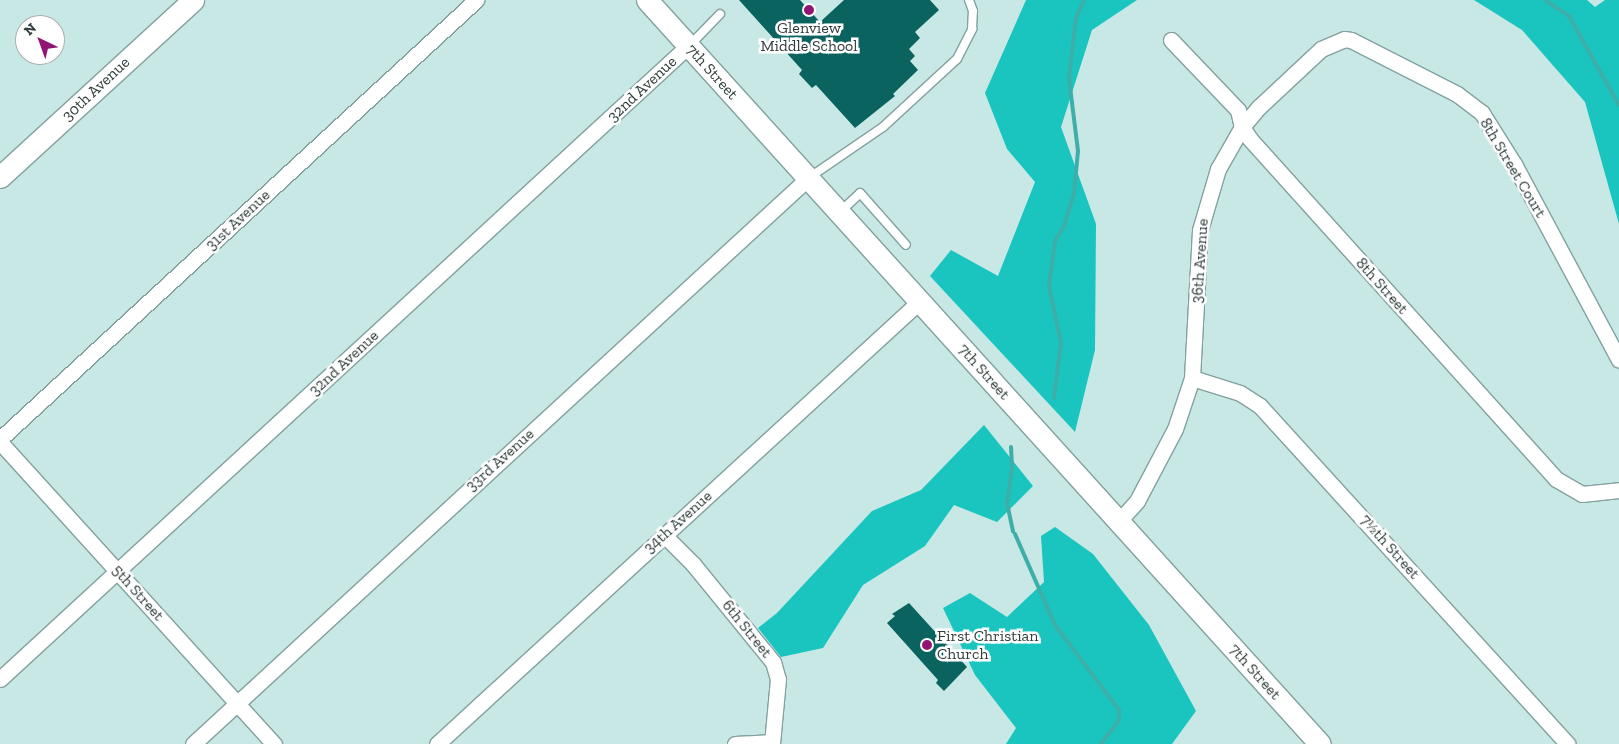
<!DOCTYPE html>
<html>
<head>
<meta charset="utf-8">
<style>
  body { margin:0 }
  #map { position:relative; width:1619px; height:744px; overflow:hidden; background:#c8e8e6; font-family:"Zilla Slab",serif }
  div>[style] { position:absolute }
  .forest>* { inset:0; background:#1ac5bf }
  .stream>* { height:4px; margin:-2px; padding:0 2px; transform-origin:2px; border-radius:2px; background:#3eaea9 }
  .building>* { inset:0; background:#0a635f }
  .roads { filter:drop-shadow(1px 0 #83a19f) drop-shadow(-1px 0 #83a19f) drop-shadow(0 1px #83a19f) drop-shadow(0 -1px #83a19f) }
  .lane>* { height:8px; margin:-4px; padding:0 4px; transform-origin:4px; border-radius:4px; background:#fff }
  .street>* { height:15px; margin:-7.5px; padding:0 7.5px; transform-origin:7.5px; border-radius:7.5px; background:#fff }
  .secondary>* { height:21px; margin:-10.5px; padding:0 10.5px; transform-origin:10.5px; border-radius:10.5px; background:#fff }
  .dots>* { width:14px; height:14px; translate:-50% -50%; box-sizing:border-box; border:2px solid #fff; border-radius:50% }
  span { translate:-50% -50%; white-space:nowrap; text-align:center; line-height:1.15; -webkit-text-stroke:5px #fff; paint-order:stroke }
  .poi-label { font-size:16px; color:#2e3b3a }
  .left { translate:0 -50%; text-align:left }
  .street-label { font-size:16px; color:#2e3b3a }
  .north { position:absolute; left:15px; top:15px; width:50px; height:50px; box-sizing:border-box; background:#fff; border:1px solid #abb1b0; border-radius:50%; rotate:318deg; font-size:14px; font-weight:700; line-height:20px; text-align:center; color:#2e3b3a }
  .north::after { content:''; display:block; margin:auto; width:18px; height:22px; background:#901573; clip-path:polygon(50% 0,100% 100%,50% 72%,0 100%) }
</style>
</head>
<body>
<div id="map">
  <div class="forest">
    <div style="clip-path:polygon(1026px 0,1137px 0,1092px 30px,1061px 127px,1096px 224px,1095px 350px,1075px 432px,930px 276px,951px 250px,998px 276px,1035px 182px,1007px 149px,985px 93px)"></div>
    <div style="clip-path:polygon(1474px 0,1587px 0,1595px 7px,1605px 0,1619px 0,1619px 224px,1585px 102px,1522px 30px)"></div>
    <div style="clip-path:polygon(984px 425px,1033px 486px,997px 522px,954px 505px,925px 546px,863px 585px,823px 648px,781px 657px,758px 628px,777px 613px,872px 511px,921px 490px)"></div>
    <div style="clip-path:polygon(1055px 527px,1093px 554px,1149px 625px,1196px 711px,1172px 744px,1006px 744px,1016px 728px,975px 675px,943px 608px,970px 593px,1007px 617px,1044px 582px,1041px 536px)"></div>
  </div>
  <div class="stream">
    <div style="left:1545px;top:0;width:29px;rotate:34deg"></div>
    <div style="left:1569px;top:16px;width:102px;rotate:60.7deg"></div>
    <div style="left:1054px;top:398px;width:55px;rotate:-82.7deg"></div>
    <div style="left:1061px;top:343px;width:58px;rotate:-101.9deg"></div>
    <div style="left:1049px;top:286px;width:45px;rotate:-82.4deg"></div>
    <div style="left:1055px;top:241px;width:17px;rotate:-59deg"></div>
    <div style="left:1064px;top:226px;width:34px;rotate:-73deg"></div>
    <div style="left:1074px;top:194px;width:43px;rotate:-84.7deg"></div>
    <div style="left:1078px;top:151px;width:73px;rotate:-97.1deg"></div>
    <div style="left:1069px;top:79px;width:61px;rotate:-83.5deg"></div>
    <div style="left:1076px;top:18px;width:20px;rotate:-66deg"></div>
    <div style="left:1011px;top:447px;width:21px;rotate:87deg"></div>
    <div style="left:1012px;top:468px;width:35px;rotate:98deg"></div>
    <div style="left:1007px;top:503px;width:29px;rotate:78deg"></div>
    <div style="left:1015px;top:534px;width:99px;rotate:66.3deg"></div>
    <div style="left:1055px;top:625px;width:106px;rotate:53deg"></div>
    <div style="left:1119px;top:710px;width:10px;rotate:90deg"></div>
    <div style="left:1119px;top:720px;width:30px;rotate:127deg"></div>
  </div>
  <div class="building">
    <div style="clip-path:polygon(739px 0,800px 0,820px 22px,844px 0,930px 0,939px 10px,915px 32px,920px 38px,909px 49px,915px 56px,910px 61px,918px 70px,893px 94px,895px 96px,855px 128px,816px 85px,812px 88px,799px 74px,802px 70px)"></div>
    <div style="clip-path:polygon(909px 603px,967px 667px,944px 691px,936px 683px,938px 680px,887px 623px,895px 616px,892px 614px)"></div>
  </div>
  <div class="roads">
    <div class="lane">
      <div style="left:690px;top:45px;width:43px;rotate:-45.9deg"></div>
      <div style="left:810px;top:177px;width:88px;rotate:-34.4deg"></div>
      <div style="left:883px;top:127px;width:100px;rotate:-42.6deg"></div>
      <div style="left:957px;top:59px;width:34px;rotate:-63deg"></div>
      <div style="left:972px;top:29px;width:18px;rotate:-87deg"></div>
      <div style="left:973px;top:11px;width:12px;rotate:-110deg"></div>
      <div style="left:841px;top:211px;width:26px;rotate:-43deg"></div>
      <div style="left:860px;top:193px;width:69px;rotate:48.5deg"></div>
    </div>
    <div class="street">
      <div style="left:1171px;top:40px;width:97px;rotate:46.3deg"></div>
      <div style="left:1238px;top:110px;width:17px;rotate:77deg"></div>
      <div style="left:1242px;top:127px;width:14px;rotate:56deg"></div>
      <div style="left:1250px;top:139px;width:457px;rotate:48deg"></div>
      <div style="left:1556px;top:479px;width:30px;rotate:30deg"></div>
      <div style="left:1582px;top:494px;width:37px;rotate:-6deg"></div>
      <div style="left:1192px;top:378px;width:50px;rotate:17.4deg"></div>
      <div style="left:1240px;top:393px;width:24px;rotate:33deg"></div>
      <div style="left:1260px;top:406px;width:457px;rotate:47.7deg"></div>
      <div style="left:0;top:439px;width:648px;rotate:-42.68deg"></div>
      <div style="left:0;top:442px;width:408px;rotate:47.8deg"></div>
      <div style="left:1119px;top:521px;width:27px;rotate:-48deg"></div>
      <div style="left:1137px;top:501px;width:81px;rotate:-62.2deg"></div>
      <div style="left:1175px;top:429px;width:54px;rotate:-71.6deg"></div>
      <div style="left:1192px;top:378px;width:148px;rotate:-86.9deg"></div>
      <div style="left:1200px;top:230px;width:64px;rotate:-73.6deg"></div>
      <div style="left:1218px;top:169px;width:48px;rotate:-60.3deg"></div>
      <div style="left:1242px;top:127px;width:26px;rotate:-50deg"></div>
      <div style="left:1259px;top:107px;width:85px;rotate:-43.1deg"></div>
      <div style="left:1321px;top:49px;width:25px;rotate:-23deg"></div>
      <div style="left:1344px;top:39px;width:7px;rotate:8deg"></div>
      <div style="left:1351px;top:40px;width:119px;rotate:27deg"></div>
      <div style="left:1457px;top:94px;width:31px;rotate:37deg"></div>
      <div style="left:1482px;top:113px;width:60px;rotate:57.9deg"></div>
      <div style="left:1514px;top:164px;width:222px;rotate:61.8deg"></div>
      <div style="left:664px;top:535px;width:41px;rotate:45deg"></div>
      <div style="left:693px;top:564px;width:127px;rotate:50.8deg"></div>
      <div style="left:773px;top:662px;width:18px;rotate:74deg"></div>
      <div style="left:778px;top:679px;width:65px;rotate:95.3deg"></div>
      <div style="left:0;top:679px;width:935px;rotate:-42.62deg"></div>
      <div style="left:193px;top:744px;width:836px;rotate:-42.62deg"></div>
      <div style="left:437px;top:744px;width:655px;rotate:-42.53deg"></div>
      <div style="left:735px;top:744px;width:37px;rotate:-3deg"></div>
    </div>
    <div class="secondary">
      <div style="left:647px;top:0;width:1003px;rotate:47.87deg"></div>
      <div style="left:0;top:177px;width:262px;rotate:-42.5deg"></div>
    </div>
  </div>
  <div class="dots">
    <div style="left:809px;top:10px;background:#901573"></div>
    <div style="left:927px;top:645px;background:#901573"></div>
  </div>
  <div class="poi-label">
    <span style="left:809px;top:37px">Glenview<br>Middle School</span>
    <span class="left" style="left:937px;top:645px">First Christian<br>Church</span>
  </div>
  <div class="street-label">
    <span style="left:712px;top:72px;rotate:48deg">7th Street</span>
    <span style="left:96px;top:89px;rotate:-43deg">30th Avenue</span>
    <span style="left:642px;top:89px;rotate:-43deg">32nd Avenue</span>
    <span style="left:1513px;top:168px;rotate:59deg">8th Street Court</span>
    <span style="left:238px;top:220px;rotate:-43deg">31st Avenue</span>
    <span style="left:1200px;top:261px;rotate:-86deg">36th Avenue</span>
    <span style="left:1382px;top:286px;rotate:48deg">8th Street</span>
    <span style="left:344px;top:363px;rotate:-43deg">32nd Avenue</span>
    <span style="left:984px;top:372px;rotate:48deg">7th Street</span>
    <span style="left:500px;top:460px;rotate:-42deg">33rd Avenue</span>
    <span style="left:678px;top:522px;rotate:-42deg">34th Avenue</span>
    <span style="left:1390px;top:547px;rotate:48deg">7½th Street</span>
    <span style="left:138px;top:593px;rotate:48deg">5th Street</span>
    <span style="left:747px;top:629px;rotate:51deg">6th Street</span>
    <span style="left:1255px;top:672px;rotate:48deg">7th Street</span>
  </div>
  <div class="north">N</div>
</div>
</body>
</html>
